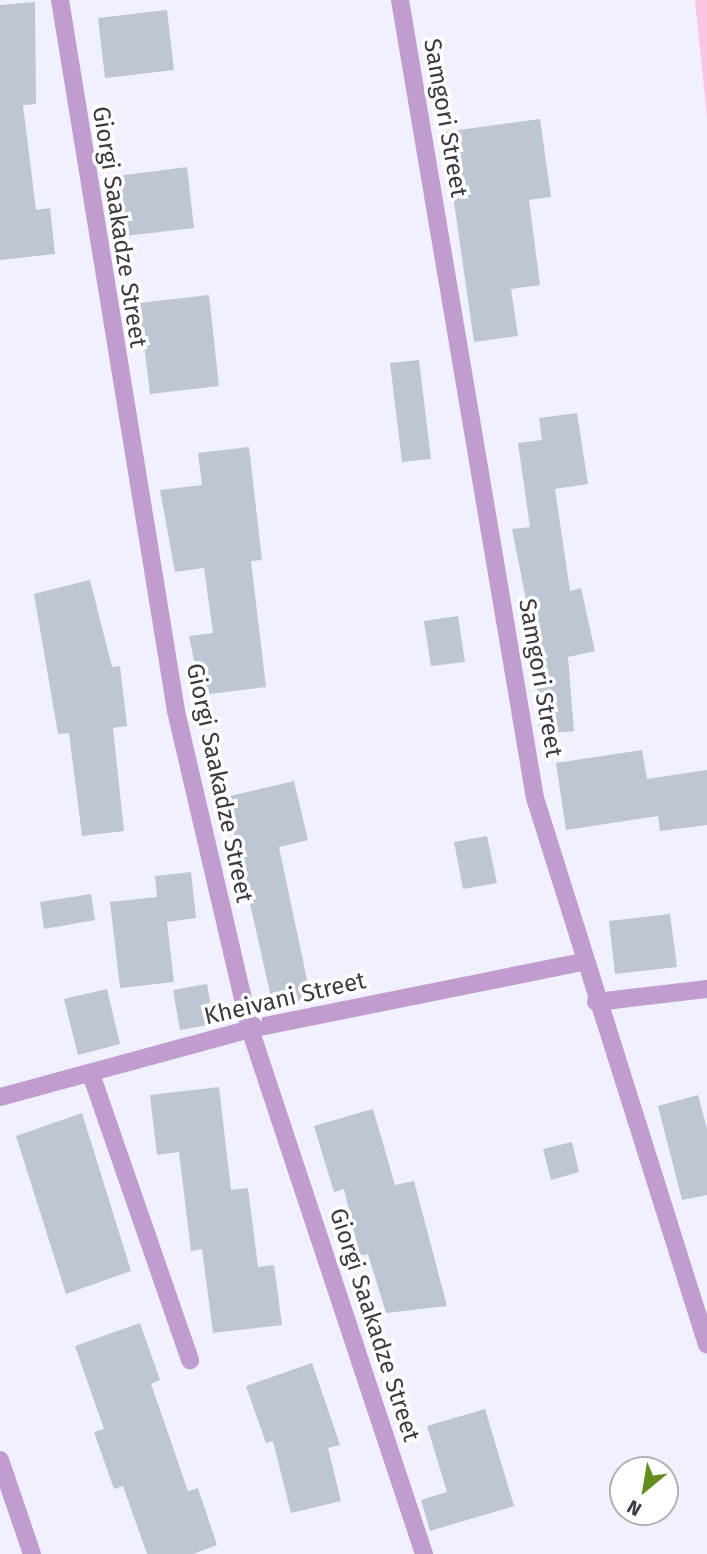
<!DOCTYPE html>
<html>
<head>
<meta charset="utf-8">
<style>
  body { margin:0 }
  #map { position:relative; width:707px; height:1554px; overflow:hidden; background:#f0f0fe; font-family:"Fira Sans",sans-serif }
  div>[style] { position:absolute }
  .green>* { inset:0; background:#fac6df }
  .building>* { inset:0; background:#bdc6d2 }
  .minor>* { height:18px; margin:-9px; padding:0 9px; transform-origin:9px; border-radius:9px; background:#c09dce }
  span { translate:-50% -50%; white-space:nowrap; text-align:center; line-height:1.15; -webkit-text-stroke:7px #fff; paint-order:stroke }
  .street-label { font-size:24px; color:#3b3b41 }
  .north { position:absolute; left:609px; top:1456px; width:70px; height:70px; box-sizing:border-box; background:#fff; border:2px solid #b1b1b3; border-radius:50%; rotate:210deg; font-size:19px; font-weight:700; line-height:28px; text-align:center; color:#3b3b41 }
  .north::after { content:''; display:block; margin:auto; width:24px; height:32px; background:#638d1e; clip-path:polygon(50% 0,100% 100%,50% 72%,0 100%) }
</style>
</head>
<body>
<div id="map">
  <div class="green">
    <div style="clip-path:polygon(695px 0,707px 0,707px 118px)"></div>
  </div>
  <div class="building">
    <div style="clip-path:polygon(35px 2px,36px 104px,23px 105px,36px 210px,50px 208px,55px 254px,0 260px,0 5px)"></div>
    <div style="clip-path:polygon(167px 10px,174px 70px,105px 78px,98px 18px)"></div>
    <div style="clip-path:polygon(540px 119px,551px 197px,529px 200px,540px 285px,511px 289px,518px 336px,474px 342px,444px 132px)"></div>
    <div style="clip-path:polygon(187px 167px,194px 228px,125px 236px,118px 176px)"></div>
    <div style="clip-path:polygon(209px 295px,219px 386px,150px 394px,139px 303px)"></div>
    <div style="clip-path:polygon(419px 360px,431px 459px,402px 462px,390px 363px)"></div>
    <div style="clip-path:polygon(577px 413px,588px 484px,555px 489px,570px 591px,581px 588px,595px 651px,568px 657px,574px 731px,539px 734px,535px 682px,542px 681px,512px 529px,530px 527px,518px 443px,542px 440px,539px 418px)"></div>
    <div style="clip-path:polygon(249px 447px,262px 560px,251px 561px,266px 687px,201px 695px,189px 636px,213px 633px,204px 568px,175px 572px,160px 490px,202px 485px,198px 453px)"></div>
    <div style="clip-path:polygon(90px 580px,112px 667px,120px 666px,127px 726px,113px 728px,124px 831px,82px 836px,69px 733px,58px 734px,34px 594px)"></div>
    <div style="clip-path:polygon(458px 616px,465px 662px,431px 666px,424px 621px)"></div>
    <div style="clip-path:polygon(642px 750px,647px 779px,707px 770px,707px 825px,660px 831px,658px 816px,566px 830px,556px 763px)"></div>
    <div style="clip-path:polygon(294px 781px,308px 840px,279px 847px,311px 999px,273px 1006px,226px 797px)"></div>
    <div style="clip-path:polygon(487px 836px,497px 883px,463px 889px,454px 842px)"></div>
    <div style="clip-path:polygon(191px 872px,196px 918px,167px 922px,174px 982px,120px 988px,110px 902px,157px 897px,155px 876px)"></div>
    <div style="clip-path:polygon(91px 894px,95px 920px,44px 929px,40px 902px)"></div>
    <div style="clip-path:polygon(670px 914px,677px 967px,615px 974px,609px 921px)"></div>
    <div style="clip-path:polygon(207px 984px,214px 1024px,180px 1030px,173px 990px)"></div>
    <div style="clip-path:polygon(107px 989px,120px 1044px,78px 1055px,64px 999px)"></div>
    <div style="clip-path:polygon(219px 1087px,231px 1190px,248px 1188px,258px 1267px,274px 1265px,282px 1325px,213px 1333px,202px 1249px,191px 1251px,179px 1152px,157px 1155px,150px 1095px)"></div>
    <div style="clip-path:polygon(698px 1095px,707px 1129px,707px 1195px,682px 1200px,658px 1106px)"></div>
    <div style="clip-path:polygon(373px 1109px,395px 1185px,414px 1181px,447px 1306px,386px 1313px,368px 1254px,360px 1256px,344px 1189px,334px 1192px,314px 1126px)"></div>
    <div style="clip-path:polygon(82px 1113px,131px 1271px,66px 1294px,16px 1136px)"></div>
    <div style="clip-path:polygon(572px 1142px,579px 1172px,551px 1180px,543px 1149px)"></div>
    <div style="clip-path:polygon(140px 1323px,160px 1380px,151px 1384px,188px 1491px,198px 1488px,217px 1545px,193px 1554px,147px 1554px,123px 1486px,114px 1489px,94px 1432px,104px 1429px,75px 1346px)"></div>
    <div style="clip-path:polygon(312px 1363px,340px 1445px,328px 1448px,341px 1501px,291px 1513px,273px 1441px,266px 1443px,246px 1386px)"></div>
    <div style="clip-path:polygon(485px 1409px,514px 1506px,430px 1531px,421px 1500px,447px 1492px,427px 1426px)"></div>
  </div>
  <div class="minor">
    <div style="left:60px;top:0;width:720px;rotate:80.73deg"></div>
    <div style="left:176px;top:711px;width:326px;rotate:76.9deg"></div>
    <div style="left:250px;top:1029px;width:553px;rotate:71.66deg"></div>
    <div style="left:400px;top:0;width:809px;rotate:80.4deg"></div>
    <div style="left:535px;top:798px;width:573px;rotate:72.54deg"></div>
    <div style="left:596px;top:1002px;width:112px;rotate:-6.7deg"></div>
    <div style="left:91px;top:1074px;width:303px;rotate:70.9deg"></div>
    <div style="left:0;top:1097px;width:259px;rotate:-15.2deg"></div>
    <div style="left:250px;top:1029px;width:340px;rotate:-11.4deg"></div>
    <div style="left:0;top:1460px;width:99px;rotate:71.2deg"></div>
  </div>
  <div class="street-label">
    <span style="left:445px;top:118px;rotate:80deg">Samgori Street</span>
    <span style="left:119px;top:227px;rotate:81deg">Giorgi Saakadze Street</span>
    <span style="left:540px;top:678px;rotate:80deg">Samgori Street</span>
    <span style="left:219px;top:783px;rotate:78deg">Giorgi Saakadze Street</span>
    <span style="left:285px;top:999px;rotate:-13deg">Kheivani Street</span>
    <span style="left:374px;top:1325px;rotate:72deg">Giorgi Saakadze Street</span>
  </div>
  <div class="north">N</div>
</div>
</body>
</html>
